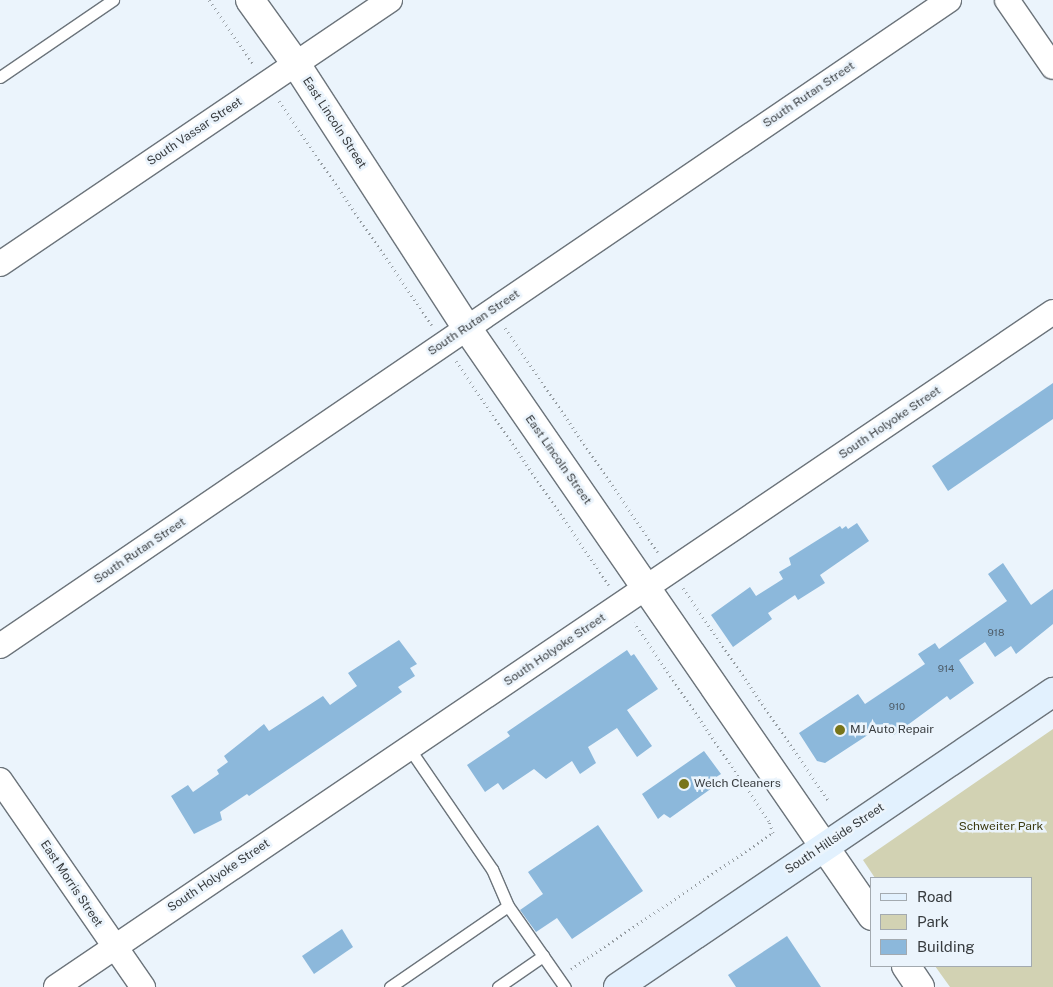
<!DOCTYPE html>
<html>
<head>
<meta charset="utf-8">
<style>
  body { margin:0 }
  #map { position:relative; width:1053px; height:987px; overflow:hidden; background:#ebf4fc; font-family:"Public Sans",sans-serif }
  div>[style] { position:absolute }
  .green>* { inset:0; background:#d2d2b3 }
  .building>* { inset:0; background:#8cb8db }
  .path>* { height:3px; margin-top:-1.5px; transform-origin:0; background:repeating-linear-gradient(90deg,#969da2 0 1px,transparent 0 5px) }
  .roads { filter:drop-shadow(1px 0 #6c747b) drop-shadow(-1px 0 #6c747b) drop-shadow(0 1px #6c747b) drop-shadow(0 -1px #6c747b) }
  .service>* { height:11px; margin:-5.5px; padding:0 5.5px; transform-origin:5.5px; border-radius:5.5px; background:#fff }
  .minor>* { height:24px; margin:-12px; padding:0 12px; transform-origin:12px; border-radius:12px; background:#fff }
  .tertiary>* { height:28px; margin:-14px; padding:0 14px; transform-origin:14px; border-radius:14px; background:#fff }
  .secondary>* { height:28px; margin:-14px; padding:0 14px; transform-origin:14px; border-radius:14px; background:#e2f1fe }
  .dots>* { width:14px; height:14px; translate:-50% -50%; box-sizing:border-box; border:2px solid #ebf4fc; border-radius:50% }
  span { translate:-50% -50%; white-space:nowrap; text-align:center; line-height:1.15; -webkit-text-stroke:5px #ebf4fc; paint-order:stroke }
  .number-label { font-size:10px; color:#4d5b66 }
  .number-label span { -webkit-text-stroke-width:0 }
  .street-label { font-size:12px; color:#383c3f }
  .poi-label { font-size:12px; color:#383c3f }
  .left { translate:0 -50%; text-align:left }
  .park-label { font-size:12px; color:#3c3b12 }
  .legend { position:absolute; left:870px; top:877px; width:162px; height:90px; box-sizing:border-box; background:#ebf4fc; border:1px solid #a3aab0; margin:0; padding:6px 9px; list-style:none; font-size:15px; color:#383c3f }
  .legend li { display:flex; align-items:center; gap:10px; height:25px }
  .legend b { width:25px; border:1px solid #a3aab0 }
</style>
</head>
<body>
<div id="map">
  <div class="green">
    <div style="clip-path:polygon(1053px 729px,1053px 987px,950px 987px,935px 966px,1032px 966px,1032px 878px,875px 878px,863px 860px)"></div>
  </div>
  <div class="building">
    <div style="clip-path:polygon(1053px 383px,1053px 419px,948px 491px,932px 466px)"></div>
    <div style="clip-path:polygon(857px 523px,869px 541px,820px 575px,825px 583px,798px 600px,795px 595px,768px 613px,772px 619px,733px 647px,711px 615px,750px 587px,756px 596px,783px 579px,779px 572px,791px 565px,789px 558px,840px 526px,842px 529px,846px 526px,848px 529px)"></div>
    <div style="clip-path:polygon(1003px 563px,1031px 605px,1053px 589px,1053px 624px,1016px 654px,1011px 646px,995px 657px,985px 642px,959px 660px,974px 683px,950px 700px,947px 696px,894px 735px,886px 723px,825px 763px,817px 761px,799px 733px,858px 694px,865px 704px,925px 664px,918px 654px,935px 643px,939px 649px,1007px 601px,988px 574px)"></div>
    <div style="clip-path:polygon(399px 640px,417px 664px,410px 668px,415px 676px,398px 687px,402px 692px,249px 796px,247px 794px,220px 812px,222px 820px,194px 834px,171px 796px,188px 785px,193px 792px,219px 774px,217px 770px,228px 762px,224px 756px,264px 724px,269px 731px,323px 696px,330px 705px,357px 686px,348px 673px)"></div>
    <div style="clip-path:polygon(627px 650px,631px 656px,634px 654px,658px 689px,627px 710px,652px 746px,637px 757px,617px 728px,588px 747px,596px 763px,580px 774px,572px 761px,546px 779px,534px 769px,503px 790px,498px 783px,485px 792px,467px 765px,510px 736px,507px 732px)"></div>
    <div style="clip-path:polygon(704px 751px,721px 774px,710px 781px,712px 788px,670px 818px,664px 814px,658px 819px,642px 794px)"></div>
    <div style="clip-path:polygon(598px 825px,643px 891px,572px 939px,557px 918px,536px 932px,520px 910px,543px 894px,528px 872px)"></div>
    <div style="clip-path:polygon(342px 929px,353px 947px,314px 974px,302px 956px)"></div>
    <div style="clip-path:polygon(787px 936px,821px 987px,736px 987px,728px 975px)"></div>
  </div>
  <div class="path">
    <div style="left:209px;top:0;width:79px;rotate:55.3deg"></div>
    <div style="left:279px;top:101px;width:271px;rotate:55.7deg"></div>
    <div style="left:505px;top:328px;width:271px;rotate:55.7deg"></div>
    <div style="left:456px;top:361px;width:271px;rotate:55.7deg"></div>
    <div style="left:683px;top:588px;width:257px;rotate:55.6deg"></div>
    <div style="left:571px;top:969px;width:244px;rotate:-34deg"></div>
    <div style="left:773px;top:833px;width:13px;rotate:-108deg"></div>
    <div style="left:769px;top:821px;width:240px;rotate:-124.2deg"></div>
  </div>
  <div class="roads">
    <div class="service">
      <div style="left:0;top:77px;width:137px;rotate:-34.3deg"></div>
      <div style="left:409px;top:748px;width:147px;rotate:55.6deg"></div>
      <div style="left:492px;top:869px;width:40px;rotate:66.6deg"></div>
      <div style="left:390px;top:987px;width:143px;rotate:-34.5deg"></div>
      <div style="left:508px;top:906px;width:61px;rotate:55deg"></div>
      <div style="left:498px;top:987px;width:55px;rotate:-34.6deg"></div>
      <div style="left:543px;top:956px;width:38px;rotate:55deg"></div>
    </div>
    <div class="minor">
      <div style="left:1007px;top:0;width:81px;rotate:55.5deg"></div>
      <div style="left:0;top:264px;width:471px;rotate:-34.1deg"></div>
      <div style="left:0;top:646px;width:1148px;rotate:-34.24deg"></div>
      <div style="left:0;top:780px;width:252px;rotate:55.4deg"></div>
      <div style="left:56px;top:987px;width:1204px;rotate:-34.1deg"></div>
    </div>
    <div class="tertiary">
      <div style="left:250px;top:0;width:79px;rotate:54.3deg"></div>
      <div style="left:296px;top:64px;width:315px;rotate:57.1deg"></div>
      <div style="left:467px;top:328px;width:714px;rotate:55.44deg"></div>
      <div style="left:906px;top:966px;width:25px;rotate:56deg"></div>
    </div>
    <div class="secondary">
      <div style="left:618px;top:987px;width:526px;rotate:-34.14deg"></div>
    </div>
  </div>
  <div class="dots">
    <div style="left:840px;top:730px;background:#78751a"></div>
    <div style="left:684px;top:784px;background:#78751a"></div>
  </div>
  <div class="number-label">
    <span style="left:996px;top:633px">918</span>
    <span style="left:946px;top:669px">914</span>
    <span style="left:897px;top:707px">910</span>
  </div>
  <div class="street-label">
    <span style="left:809px;top:95px;rotate:-34deg">South Rutan Street</span>
    <span style="left:334px;top:123px;rotate:57deg">East Lincoln Street</span>
    <span style="left:195px;top:132px;rotate:-34deg">South Vassar Street</span>
    <span style="left:474px;top:323px;rotate:-34deg">South Rutan Street</span>
    <span style="left:890px;top:423px;rotate:-34deg">South Holyoke Street</span>
    <span style="left:558px;top:460px;rotate:55deg">East Lincoln Street</span>
    <span style="left:140px;top:551px;rotate:-34deg">South Rutan Street</span>
    <span style="left:555px;top:650px;rotate:-34deg">South Holyoke Street</span>
    <span style="left:835px;top:839px;rotate:-34deg">South Hillside Street</span>
    <span style="left:219px;top:876px;rotate:-34deg">South Holyoke Street</span>
    <span style="left:71px;top:884px;rotate:56deg">East Morris Street</span>
  </div>
  <div class="poi-label">
    <span class="left" style="left:850px;top:730px">MJ Auto Repair</span>
    <span class="left" style="left:694px;top:784px">Welch Cleaners</span>
  </div>
  <div class="park-label">
    <span style="left:1001px;top:827px">Schweiter Park</span>
  </div>
  <ul class="legend">
  <li><b style="height:6px;background:#e2f1fe"></b>Road</li>
  <li><b style="height:14px;background:#d2d2b3"></b>Park</li>
  <li><b style="height:14px;background:#8cb8db"></b>Building</li>
  </ul>
</div>
</body>
</html>
